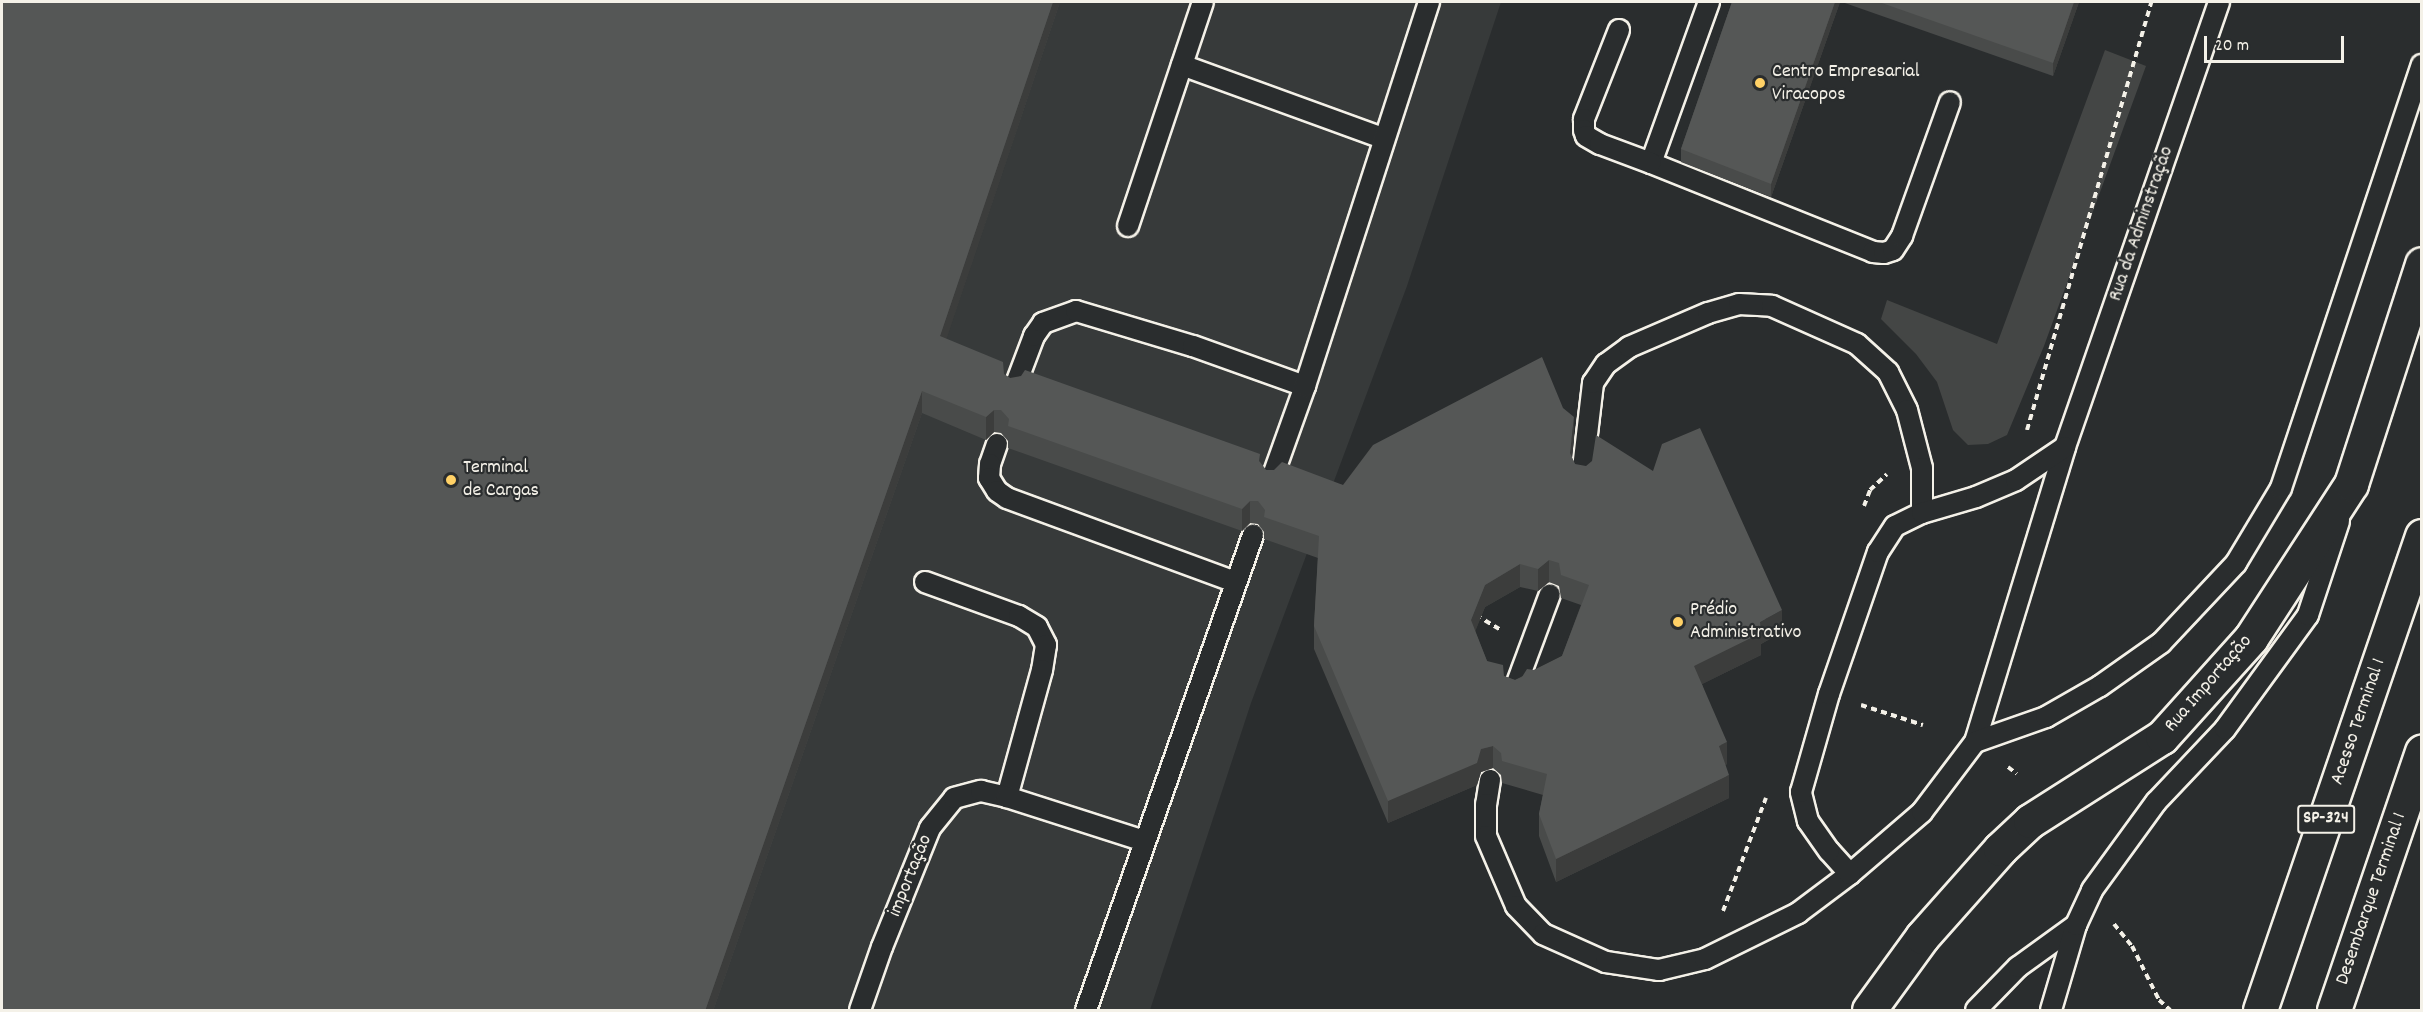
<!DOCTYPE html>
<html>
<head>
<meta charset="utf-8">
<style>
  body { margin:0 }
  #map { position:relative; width:2423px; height:1012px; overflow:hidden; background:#2a2d2e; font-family:Dekko,sans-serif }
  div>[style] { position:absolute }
  .built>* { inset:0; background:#373a3a }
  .green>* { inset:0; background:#444645 }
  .path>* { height:4px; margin-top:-2px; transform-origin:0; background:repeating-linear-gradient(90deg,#f4f1e8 0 6px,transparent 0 10.5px) }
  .roads { filter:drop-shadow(2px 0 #f4f1e8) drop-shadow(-2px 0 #f4f1e8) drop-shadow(0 2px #f4f1e8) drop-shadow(0 -2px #f4f1e8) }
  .service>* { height:20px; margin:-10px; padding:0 10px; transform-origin:10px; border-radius:10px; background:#2a2d2e }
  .minor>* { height:33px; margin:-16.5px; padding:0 16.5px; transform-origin:16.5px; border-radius:16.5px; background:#2a2d2e }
  .primary>* { height:33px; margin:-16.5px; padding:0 16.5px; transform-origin:16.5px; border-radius:16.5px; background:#2a2d2e }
  .wall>* { inset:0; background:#494b4a }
  .shaded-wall>* { inset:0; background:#3c3d3c }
  .building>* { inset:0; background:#555756 }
  .dots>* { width:16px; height:16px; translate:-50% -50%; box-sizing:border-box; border:3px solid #2a2d2e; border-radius:50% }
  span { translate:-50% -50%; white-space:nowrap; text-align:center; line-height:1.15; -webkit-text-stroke:4.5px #2a2d2e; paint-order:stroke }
  .shield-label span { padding:2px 4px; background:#2a2d2e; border:2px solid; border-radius:4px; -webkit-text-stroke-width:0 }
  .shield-label { font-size:18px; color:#f4f1e8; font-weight:700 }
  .poi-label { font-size:20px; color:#f4f1e8 }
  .left { translate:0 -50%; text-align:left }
  .street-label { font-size:20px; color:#f4f1e8 }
  .frame { position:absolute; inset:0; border:3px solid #f4f1e8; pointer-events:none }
  .scale { position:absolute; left:2204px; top:36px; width:140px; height:27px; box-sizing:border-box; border:3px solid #f4f1e8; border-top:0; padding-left:8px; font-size:18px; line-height:21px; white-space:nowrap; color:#f4f1e8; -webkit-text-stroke:4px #2a2d2e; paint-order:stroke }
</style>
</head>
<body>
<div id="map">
  <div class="built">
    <div style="clip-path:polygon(2px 2px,1501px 2px,1407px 286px,1251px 703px,1150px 1010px,2px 1010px)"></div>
  </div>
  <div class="green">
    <div style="clip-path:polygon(2105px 50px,2146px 66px,2044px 346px,2007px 435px,1988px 444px,1968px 445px,1953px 430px,1937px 382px,1916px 354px,1881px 319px,1887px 300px,1997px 344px)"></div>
  </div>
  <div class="path">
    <div style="left:2027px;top:430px;width:446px;rotate:-73.8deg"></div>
    <div style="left:1864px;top:506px;width:17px;rotate:-69deg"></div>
    <div style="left:1870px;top:490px;width:23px;rotate:-43deg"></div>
    <div style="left:1476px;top:615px;width:29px;rotate:31deg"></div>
    <div style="left:1861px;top:705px;width:65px;rotate:17.9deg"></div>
    <div style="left:2008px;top:767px;width:11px;rotate:38deg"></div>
    <div style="left:1723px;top:911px;width:121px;rotate:-69.2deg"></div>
    <div style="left:2114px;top:924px;width:28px;rotate:51deg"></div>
    <div style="left:2132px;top:946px;width:60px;rotate:63.4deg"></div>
    <div style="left:2159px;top:1000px;width:15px;rotate:42deg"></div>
  </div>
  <div class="roads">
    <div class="service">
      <div style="left:1709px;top:2px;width:171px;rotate:109.8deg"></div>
      <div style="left:1651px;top:163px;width:239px;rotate:21.8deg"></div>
      <div style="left:1873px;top:252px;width:11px;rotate:5deg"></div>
      <div style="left:1884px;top:253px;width:9px;rotate:-18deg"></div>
      <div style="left:1893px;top:250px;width:17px;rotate:-57deg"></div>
      <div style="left:1902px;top:236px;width:142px;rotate:-70.3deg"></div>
      <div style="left:1619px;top:30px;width:96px;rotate:111.5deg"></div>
      <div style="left:1584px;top:119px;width:11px;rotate:90deg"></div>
      <div style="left:1584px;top:130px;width:6px;rotate:72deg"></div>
      <div style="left:1586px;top:136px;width:16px;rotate:30deg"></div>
      <div style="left:1600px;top:144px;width:54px;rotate:20.4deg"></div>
      <div style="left:1182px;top:65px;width:214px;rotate:20deg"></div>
      <div style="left:1128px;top:226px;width:236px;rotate:-71.5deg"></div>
      <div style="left:1014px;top:389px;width:57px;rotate:-69.3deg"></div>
      <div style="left:1034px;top:336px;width:16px;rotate:-55deg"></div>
      <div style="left:1043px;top:323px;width:35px;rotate:-20deg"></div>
      <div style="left:1076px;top:311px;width:122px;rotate:16.7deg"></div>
      <div style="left:1193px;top:346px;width:119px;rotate:19.7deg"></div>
      <div style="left:997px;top:444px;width:21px;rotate:109deg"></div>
      <div style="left:990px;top:464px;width:14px;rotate:94deg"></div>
      <div style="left:989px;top:478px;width:15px;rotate:58deg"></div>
      <div style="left:997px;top:491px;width:12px;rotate:35deg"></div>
      <div style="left:1007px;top:498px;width:243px;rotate:20.2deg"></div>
      <div style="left:1582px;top:477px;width:95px;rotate:-83.3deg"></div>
      <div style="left:1593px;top:383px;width:23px;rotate:-56deg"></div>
      <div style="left:1606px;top:364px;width:29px;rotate:-36deg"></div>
      <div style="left:1629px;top:347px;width:86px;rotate:-23.3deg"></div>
      <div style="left:1708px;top:313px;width:32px;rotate:-16deg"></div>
      <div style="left:1739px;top:304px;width:33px;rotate:3deg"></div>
      <div style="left:1772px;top:306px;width:93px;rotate:24.1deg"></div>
      <div style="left:1857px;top:344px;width:42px;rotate:42.1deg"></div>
      <div style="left:1888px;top:372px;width:42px;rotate:63.4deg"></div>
      <div style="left:1907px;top:410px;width:60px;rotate:75.5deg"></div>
      <div style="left:1922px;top:468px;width:45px;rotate:90deg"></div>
      <div style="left:1271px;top:481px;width:101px;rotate:-70.3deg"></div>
      <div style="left:1305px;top:386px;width:404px;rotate:-72.1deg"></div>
      <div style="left:925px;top:582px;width:100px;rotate:19.9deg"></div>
      <div style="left:1019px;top:616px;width:21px;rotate:31deg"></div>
      <div style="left:1037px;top:627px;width:20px;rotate:63deg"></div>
      <div style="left:1046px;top:645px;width:25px;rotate:99deg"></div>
      <div style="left:1042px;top:670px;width:132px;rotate:105.4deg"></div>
      <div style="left:1514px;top:691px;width:103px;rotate:-69.6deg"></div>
      <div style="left:1975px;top:742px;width:308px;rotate:-73deg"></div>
      <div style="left:2065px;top:447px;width:471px;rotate:-70.9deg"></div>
      <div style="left:1490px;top:780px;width:24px;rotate:99deg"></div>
      <div style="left:1486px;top:804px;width:32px;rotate:90deg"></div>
      <div style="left:1486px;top:836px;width:76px;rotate:66.8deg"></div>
      <div style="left:1516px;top:906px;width:39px;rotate:46deg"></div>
      <div style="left:1543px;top:934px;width:69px;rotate:24deg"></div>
      <div style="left:1606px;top:962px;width:54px;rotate:8.6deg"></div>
      <div style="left:1659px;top:970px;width:47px;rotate:-13.4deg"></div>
      <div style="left:1705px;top:959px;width:104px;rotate:-26.3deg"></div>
      <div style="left:1798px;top:913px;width:65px;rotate:-36.9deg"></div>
      <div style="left:1850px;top:874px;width:95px;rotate:-40.7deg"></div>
      <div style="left:1922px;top:812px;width:88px;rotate:-52.9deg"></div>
      <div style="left:1975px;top:742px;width:75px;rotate:-19.4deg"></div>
      <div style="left:2046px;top:717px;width:62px;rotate:-29.9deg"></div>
      <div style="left:2100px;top:686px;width:75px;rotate:-35.2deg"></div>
      <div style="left:2161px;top:643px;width:110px;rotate:-46.8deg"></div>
      <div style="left:2236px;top:563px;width:87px;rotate:-59deg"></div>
      <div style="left:2281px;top:488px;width:446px;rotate:-71.6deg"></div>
      <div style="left:1850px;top:874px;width:31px;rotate:-132deg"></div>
      <div style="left:1829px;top:851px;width:37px;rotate:-125deg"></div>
      <div style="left:1808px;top:821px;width:30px;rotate:-104deg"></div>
      <div style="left:1801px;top:792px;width:102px;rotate:-74.1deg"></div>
      <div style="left:1829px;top:694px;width:150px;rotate:-71deg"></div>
      <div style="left:1878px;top:552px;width:31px;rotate:-57deg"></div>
      <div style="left:1895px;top:526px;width:30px;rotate:-26deg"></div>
      <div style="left:1922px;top:513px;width:56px;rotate:-16.5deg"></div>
      <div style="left:1976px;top:497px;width:43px;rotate:-23deg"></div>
      <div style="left:2016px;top:480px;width:59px;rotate:-34deg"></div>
      <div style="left:860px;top:1010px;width:67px;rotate:-70.8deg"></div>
      <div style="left:882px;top:947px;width:128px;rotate:-68deg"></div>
      <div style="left:930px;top:828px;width:38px;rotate:-51deg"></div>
      <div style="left:954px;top:798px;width:28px;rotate:-15deg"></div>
      <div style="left:981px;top:791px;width:27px;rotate:13deg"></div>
      <div style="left:1007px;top:797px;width:144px;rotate:17.8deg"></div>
      <div style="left:1086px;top:1010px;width:504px;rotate:-70.63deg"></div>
      <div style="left:1976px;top:1010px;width:60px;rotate:-45.7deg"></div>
      <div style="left:2018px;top:967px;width:72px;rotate:-35.9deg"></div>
      <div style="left:2051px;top:1010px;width:89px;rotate:-73.6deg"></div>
      <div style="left:2076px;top:925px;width:38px;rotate:-65deg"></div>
      <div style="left:2092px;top:890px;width:109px;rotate:-54deg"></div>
      <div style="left:2156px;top:802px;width:100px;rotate:-46.6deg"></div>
      <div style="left:2225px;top:729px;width:141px;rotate:-53.9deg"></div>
      <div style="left:2308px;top:615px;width:99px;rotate:-71.7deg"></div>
    </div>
    <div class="minor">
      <div style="left:1869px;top:1010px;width:90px;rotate:-54deg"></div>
      <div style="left:1922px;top:937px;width:118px;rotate:-48.4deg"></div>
      <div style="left:2000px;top:849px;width:41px;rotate:-43deg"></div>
      <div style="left:2030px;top:821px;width:156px;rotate:-32.5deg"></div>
      <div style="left:2162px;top:737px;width:133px;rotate:-48deg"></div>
      <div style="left:2251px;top:638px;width:184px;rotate:-57deg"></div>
      <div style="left:2351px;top:484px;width:231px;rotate:-72.1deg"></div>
    </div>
    <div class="primary">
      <div style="left:2260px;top:1010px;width:501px;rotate:-71.13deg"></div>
      <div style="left:2334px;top:1010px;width:273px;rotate:-71.2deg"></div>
    </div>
  </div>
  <div class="wall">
    <div style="clip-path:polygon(evenodd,2px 2px,1060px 2px,946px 339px,1010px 378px,1260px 462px,1266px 470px,1343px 485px,1574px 439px,1572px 458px,1575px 464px,1782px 632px,1761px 644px,1761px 655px,1702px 684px,1727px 764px,1725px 765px,1729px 798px,1556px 882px,1539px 836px,1539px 814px,1543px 795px,1502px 783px,1501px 775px,1493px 768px,1481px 772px,1477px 785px,1388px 823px,1314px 649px,1314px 626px,1318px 558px,1264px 539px,1264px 532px,1258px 524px,1250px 523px,1242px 531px,1008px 448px,1008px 441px,1001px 433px,994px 432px,986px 440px,922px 413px,713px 1011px,2px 1011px,2px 2px,1549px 582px,1559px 586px,1561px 598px,1581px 605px,1562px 656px,1534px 670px,1515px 680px,1504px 676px,1487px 661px,1475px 631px,1485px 607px,1520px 587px,1538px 591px,1549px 582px)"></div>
    <div style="clip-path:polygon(1732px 2px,1840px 2px,1771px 197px,1681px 162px,1681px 149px)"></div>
    <div style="clip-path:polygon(1842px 2px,2079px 2px,2053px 76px)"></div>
  </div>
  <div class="shaded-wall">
    <div style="clip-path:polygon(1053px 2px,1060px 2px,940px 358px,940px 336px)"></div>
    <div style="clip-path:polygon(1835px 2px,1840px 2px,1771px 197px,1771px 184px)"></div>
    <div style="clip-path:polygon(2074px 2px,2079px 2px,2053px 76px,2053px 63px)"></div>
    <div style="clip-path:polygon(922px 391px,922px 413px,713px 1011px,705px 1011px)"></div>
    <div style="clip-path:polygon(994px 410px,994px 432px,986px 440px,986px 417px)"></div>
    <div style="clip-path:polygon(1574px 417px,1574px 439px,1570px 476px,1570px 453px)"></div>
    <div style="clip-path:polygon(1250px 501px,1250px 523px,1242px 531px,1242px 509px)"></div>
    <div style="clip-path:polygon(1549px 560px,1549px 582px,1538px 591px,1538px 569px)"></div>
    <div style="clip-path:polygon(1520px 564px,1520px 587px,1485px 607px,1471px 642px,1471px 620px,1485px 585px)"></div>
    <div style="clip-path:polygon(1782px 610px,1782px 632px,1761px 644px,1761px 655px,1694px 688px,1694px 666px,1760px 622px)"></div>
    <div style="clip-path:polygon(1727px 742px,1727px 764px,1719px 768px,1719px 746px)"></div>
    <div style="clip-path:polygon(1493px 746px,1493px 768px,1481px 772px,1477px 785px,1388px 823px,1388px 801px,1481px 749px)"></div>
    <div style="clip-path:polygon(1729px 775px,1729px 798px,1556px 882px,1556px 859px)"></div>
  </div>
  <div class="building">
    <div style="clip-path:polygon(evenodd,2px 2px,1053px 2px,940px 336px,1003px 362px,1004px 374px,1010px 378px,1021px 376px,1025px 370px,1260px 454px,1259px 461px,1266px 470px,1274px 470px,1282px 462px,1343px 485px,1373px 445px,1542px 357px,1563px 408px,1574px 417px,1570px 453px,1575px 464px,1586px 466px,1592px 461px,1596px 435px,1653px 471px,1662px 444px,1700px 428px,1782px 610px,1760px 622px,1761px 633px,1694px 666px,1727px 742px,1719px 746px,1729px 775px,1556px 859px,1539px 814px,1547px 774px,1502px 761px,1501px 753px,1493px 746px,1481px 749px,1477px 763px,1388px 801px,1314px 626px,1319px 536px,1264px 517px,1265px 510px,1258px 501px,1250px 501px,1242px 509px,1008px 426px,1009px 419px,1001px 410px,994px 410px,986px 417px,922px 391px,705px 1011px,2px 1011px,2px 2px,1549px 560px,1559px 563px,1561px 575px,1589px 585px,1562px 656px,1534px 670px,1527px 669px,1522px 677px,1515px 680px,1504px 676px,1503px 665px,1487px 661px,1471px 620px,1485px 585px,1520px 564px,1538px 569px,1549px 560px)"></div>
    <div style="clip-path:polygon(1732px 2px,1835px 2px,1771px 184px,1681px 149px)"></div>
    <div style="clip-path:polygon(1879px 2px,2074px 2px,2053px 63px)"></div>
  </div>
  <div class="dots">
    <div style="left:1760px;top:83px;background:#ffd166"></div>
    <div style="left:451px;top:480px;background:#ffd166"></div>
    <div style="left:1678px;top:622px;background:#ffd166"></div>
  </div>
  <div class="shield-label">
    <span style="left:2326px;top:819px">SP-324</span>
  </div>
  <div class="poi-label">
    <span class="left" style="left:1772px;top:84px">Centro Empresarial<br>Viracopos</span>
    <span class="left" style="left:463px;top:480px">Terminal<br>de Cargas</span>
    <span class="left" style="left:1690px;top:622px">Prédio<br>Administrativo</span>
  </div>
  <div class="street-label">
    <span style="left:2142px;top:224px;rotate:-71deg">Rua da Adminstração</span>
    <span style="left:2209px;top:684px;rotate:-49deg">Rua Importação</span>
    <span style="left:2359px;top:722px;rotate:-71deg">Acesso Terminal 1</span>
    <span style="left:911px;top:876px;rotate:-68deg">importação</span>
    <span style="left:2372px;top:899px;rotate:-71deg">Desembarque Terminal 1</span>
  </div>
  <div class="frame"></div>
  <div class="scale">20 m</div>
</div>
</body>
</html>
